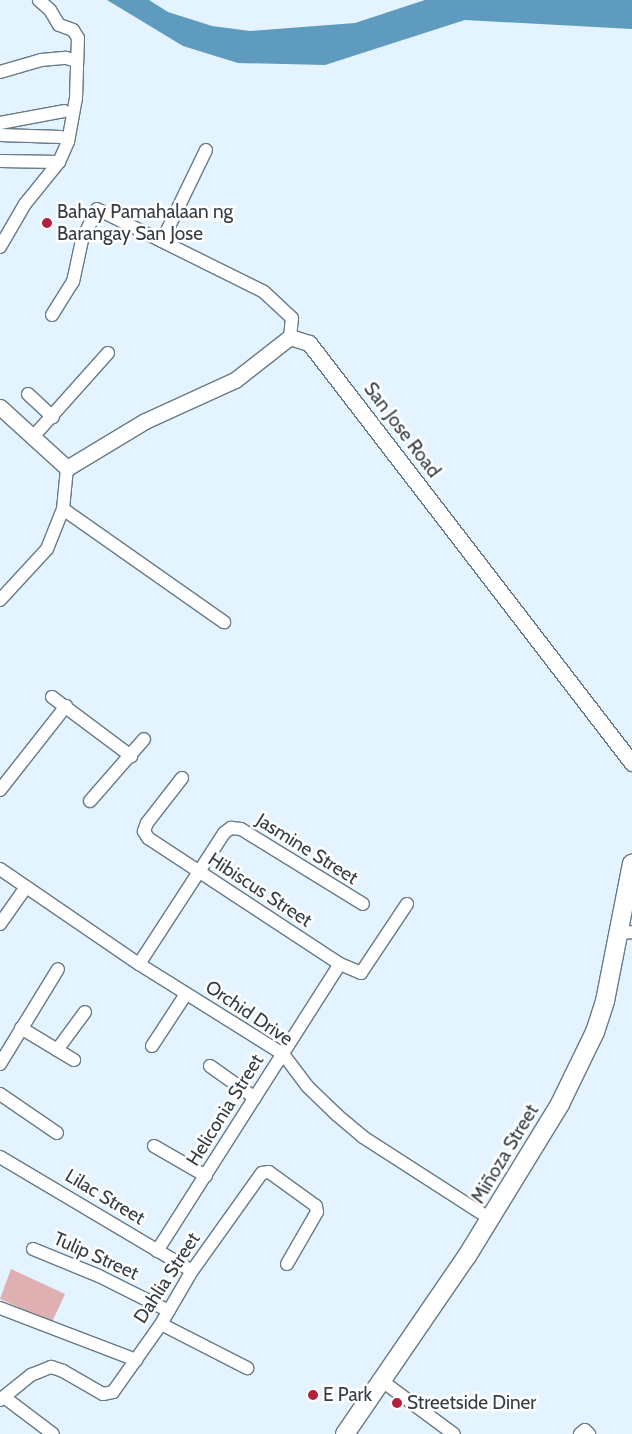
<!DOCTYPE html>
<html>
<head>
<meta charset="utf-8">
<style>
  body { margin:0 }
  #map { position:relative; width:632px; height:1434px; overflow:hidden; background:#e3f3ff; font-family:Cabin,sans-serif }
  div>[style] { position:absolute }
  .green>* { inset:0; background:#dfb0b1 }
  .water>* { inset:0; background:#5f9abf }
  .roads { filter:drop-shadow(1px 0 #677a87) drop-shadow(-1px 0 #677a87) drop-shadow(0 1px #677a87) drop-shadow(0 -1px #677a87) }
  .minor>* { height:12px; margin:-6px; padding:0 6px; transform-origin:6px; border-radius:6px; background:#fff }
  .tertiary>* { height:15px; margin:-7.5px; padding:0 7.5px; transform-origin:7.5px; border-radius:7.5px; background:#fff }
  .secondary>* { height:18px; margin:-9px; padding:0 9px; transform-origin:9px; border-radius:9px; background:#fff }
  .dots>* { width:14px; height:14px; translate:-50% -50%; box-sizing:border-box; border:2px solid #fff; border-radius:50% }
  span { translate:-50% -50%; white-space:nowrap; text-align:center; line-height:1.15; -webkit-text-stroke:5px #fff; paint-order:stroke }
  .poi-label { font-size:19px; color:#353d43 }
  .left { translate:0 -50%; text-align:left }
  .street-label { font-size:19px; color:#353d43 }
</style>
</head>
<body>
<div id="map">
  <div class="green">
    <div style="clip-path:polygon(11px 1269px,65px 1294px,52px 1322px,0 1299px)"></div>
  </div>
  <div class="water">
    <div style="clip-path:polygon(107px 0,149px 0,168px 12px,212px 26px,250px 31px,355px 23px,425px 0,632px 0,632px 29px,465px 20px,325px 65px,238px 63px,183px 46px)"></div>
  </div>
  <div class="roads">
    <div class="minor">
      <div style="left:0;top:72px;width:43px;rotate:-16.3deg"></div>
      <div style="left:41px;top:60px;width:25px;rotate:-5deg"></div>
      <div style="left:66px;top:58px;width:11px;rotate:15deg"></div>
      <div style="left:0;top:123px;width:65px;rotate:-10.6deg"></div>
      <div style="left:0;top:135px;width:61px;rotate:1.9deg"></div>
      <div style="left:0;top:161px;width:59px;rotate:1deg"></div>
      <div style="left:162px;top:241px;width:101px;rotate:-64.2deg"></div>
      <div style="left:0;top:247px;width:50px;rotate:-59.8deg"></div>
      <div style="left:25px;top:204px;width:54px;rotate:-51deg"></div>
      <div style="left:59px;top:162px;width:22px;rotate:-66deg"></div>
      <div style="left:68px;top:142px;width:45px;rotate:-79.7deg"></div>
      <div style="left:76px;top:98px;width:60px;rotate:-88.1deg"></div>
      <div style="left:78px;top:38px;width:9px;rotate:-122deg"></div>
      <div style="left:73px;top:30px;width:15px;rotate:-160deg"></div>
      <div style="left:59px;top:25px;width:17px;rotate:-121deg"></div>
      <div style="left:50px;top:10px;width:15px;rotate:-138deg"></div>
      <div style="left:52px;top:315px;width:39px;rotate:-58deg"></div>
      <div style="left:73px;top:282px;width:43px;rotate:-77.9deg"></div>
      <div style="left:82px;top:240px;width:34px;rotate:-64deg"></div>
      <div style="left:97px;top:209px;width:186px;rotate:26.4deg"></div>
      <div style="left:264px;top:292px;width:38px;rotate:43deg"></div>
      <div style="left:292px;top:318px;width:19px;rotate:96deg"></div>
      <div style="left:28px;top:394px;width:34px;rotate:43deg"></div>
      <div style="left:32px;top:438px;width:114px;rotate:-48.2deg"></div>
      <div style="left:63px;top:509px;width:197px;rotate:35.1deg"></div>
      <div style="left:0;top:600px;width:69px;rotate:-47.3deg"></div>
      <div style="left:47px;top:549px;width:43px;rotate:-68.2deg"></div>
      <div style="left:63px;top:509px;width:41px;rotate:-84.4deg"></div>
      <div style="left:52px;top:697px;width:99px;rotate:36.8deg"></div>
      <div style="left:182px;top:778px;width:57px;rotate:127.9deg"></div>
      <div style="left:147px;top:823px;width:9px;rotate:111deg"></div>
      <div style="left:144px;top:831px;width:8px;rotate:60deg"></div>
      <div style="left:148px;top:838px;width:230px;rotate:33.3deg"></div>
      <div style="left:340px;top:964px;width:23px;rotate:23deg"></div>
      <div style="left:361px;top:973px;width:83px;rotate:-56.3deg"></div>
      <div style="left:0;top:790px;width:107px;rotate:-51.8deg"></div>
      <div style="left:90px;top:801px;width:82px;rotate:-48.9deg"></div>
      <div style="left:0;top:869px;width:168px;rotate:34.4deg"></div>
      <div style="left:139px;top:964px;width:170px;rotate:32deg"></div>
      <div style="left:283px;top:1054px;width:40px;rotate:53deg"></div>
      <div style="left:307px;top:1086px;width:42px;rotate:44deg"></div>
      <div style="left:337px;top:1115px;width:34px;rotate:40deg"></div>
      <div style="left:363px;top:1137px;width:151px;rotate:32.8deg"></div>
      <div style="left:0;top:924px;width:45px;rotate:-54.9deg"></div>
      <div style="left:619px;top:933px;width:13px;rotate:-4deg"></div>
      <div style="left:139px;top:964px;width:156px;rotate:-57deg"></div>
      <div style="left:224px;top:833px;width:9px;rotate:-36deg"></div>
      <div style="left:231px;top:828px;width:10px;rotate:6deg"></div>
      <div style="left:241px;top:829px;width:143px;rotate:31.6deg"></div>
      <div style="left:21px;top:1028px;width:62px;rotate:31.1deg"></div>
      <div style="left:152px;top:1046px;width:62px;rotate:-56.8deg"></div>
      <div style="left:57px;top:1050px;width:47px;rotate:-53.6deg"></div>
      <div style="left:0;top:1064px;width:111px;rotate:-58.6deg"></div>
      <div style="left:210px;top:1066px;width:55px;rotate:35.4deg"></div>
      <div style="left:0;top:1094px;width:69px;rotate:34.4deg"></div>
      <div style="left:154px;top:1146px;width:60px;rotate:30deg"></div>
      <div style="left:0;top:1157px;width:223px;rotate:30.7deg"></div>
      <div style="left:33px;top:1249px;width:71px;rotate:22.2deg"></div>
      <div style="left:99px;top:1276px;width:78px;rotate:26.6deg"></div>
      <div style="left:157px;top:1251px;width:340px;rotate:-57.5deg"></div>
      <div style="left:0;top:1308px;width:146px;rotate:20.9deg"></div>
      <div style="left:161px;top:1324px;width:97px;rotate:27.1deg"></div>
      <div style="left:382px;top:1381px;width:89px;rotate:36.4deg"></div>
      <div style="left:4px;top:1397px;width:61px;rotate:37.1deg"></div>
      <div style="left:0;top:1400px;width:40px;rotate:-39deg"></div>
      <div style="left:31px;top:1375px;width:22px;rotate:-22deg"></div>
      <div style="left:51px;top:1367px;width:13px;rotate:18deg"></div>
      <div style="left:63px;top:1371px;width:46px;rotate:29.9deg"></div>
      <div style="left:103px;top:1394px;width:10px;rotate:-11deg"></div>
      <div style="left:113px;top:1392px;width:83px;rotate:-54.8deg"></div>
      <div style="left:161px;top:1324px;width:61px;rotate:-59.7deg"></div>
      <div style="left:192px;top:1271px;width:120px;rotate:-54.5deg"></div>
      <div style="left:262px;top:1173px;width:7px;rotate:-8deg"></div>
      <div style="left:269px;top:1172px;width:58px;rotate:35.9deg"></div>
      <div style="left:316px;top:1206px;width:6px;rotate:81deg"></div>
      <div style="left:317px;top:1212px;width:60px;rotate:120deg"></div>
      <div style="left:580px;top:1434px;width:6px;rotate:-39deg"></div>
      <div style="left:585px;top:1430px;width:6px;rotate:45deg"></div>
    </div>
    <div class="tertiary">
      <div style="left:0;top:407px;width:91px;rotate:42.3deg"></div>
      <div style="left:67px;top:468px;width:91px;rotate:-31.1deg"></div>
      <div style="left:145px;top:421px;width:99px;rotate:-24.5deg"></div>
      <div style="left:235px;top:380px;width:70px;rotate:-38deg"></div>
      <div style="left:290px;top:337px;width:20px;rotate:18deg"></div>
      <div style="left:309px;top:343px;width:530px;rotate:52.44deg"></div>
    </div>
    <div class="secondary">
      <div style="left:345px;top:1434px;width:216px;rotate:-55.6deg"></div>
      <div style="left:467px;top:1256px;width:178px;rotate:-58.5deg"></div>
      <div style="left:560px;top:1104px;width:80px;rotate:-64.1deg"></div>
      <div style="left:595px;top:1032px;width:33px;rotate:-72deg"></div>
      <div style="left:605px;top:1001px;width:140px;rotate:-78.9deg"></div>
    </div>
  </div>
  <div class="dots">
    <div style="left:47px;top:223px;background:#b3213e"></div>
    <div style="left:313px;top:1395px;background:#b3213e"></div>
    <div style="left:397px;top:1403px;background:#b3213e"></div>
  </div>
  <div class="poi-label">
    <span class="left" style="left:57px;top:223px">Bahay Pamahalaan ng<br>Barangay San Jose</span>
    <span class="left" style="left:323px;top:1395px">E Park</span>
    <span class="left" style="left:407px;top:1403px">Streetside Diner</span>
  </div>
  <div class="street-label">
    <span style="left:402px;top:430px;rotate:53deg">San Jose Road</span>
    <span style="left:307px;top:849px;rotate:32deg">Jasmine Street</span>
    <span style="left:260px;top:890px;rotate:33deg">Hibiscus Street</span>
    <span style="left:249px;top:1013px;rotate:34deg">Orchid Drive</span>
    <span style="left:225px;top:1110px;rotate:-58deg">Heliconia Street</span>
    <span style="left:505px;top:1154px;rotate:-59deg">Miñoza Street</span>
    <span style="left:105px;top:1197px;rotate:31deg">Lilac Street</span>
    <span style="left:96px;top:1256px;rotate:24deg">Tulip Street</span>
    <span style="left:167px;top:1278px;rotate:-57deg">Dahlia Street</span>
  </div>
</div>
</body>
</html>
